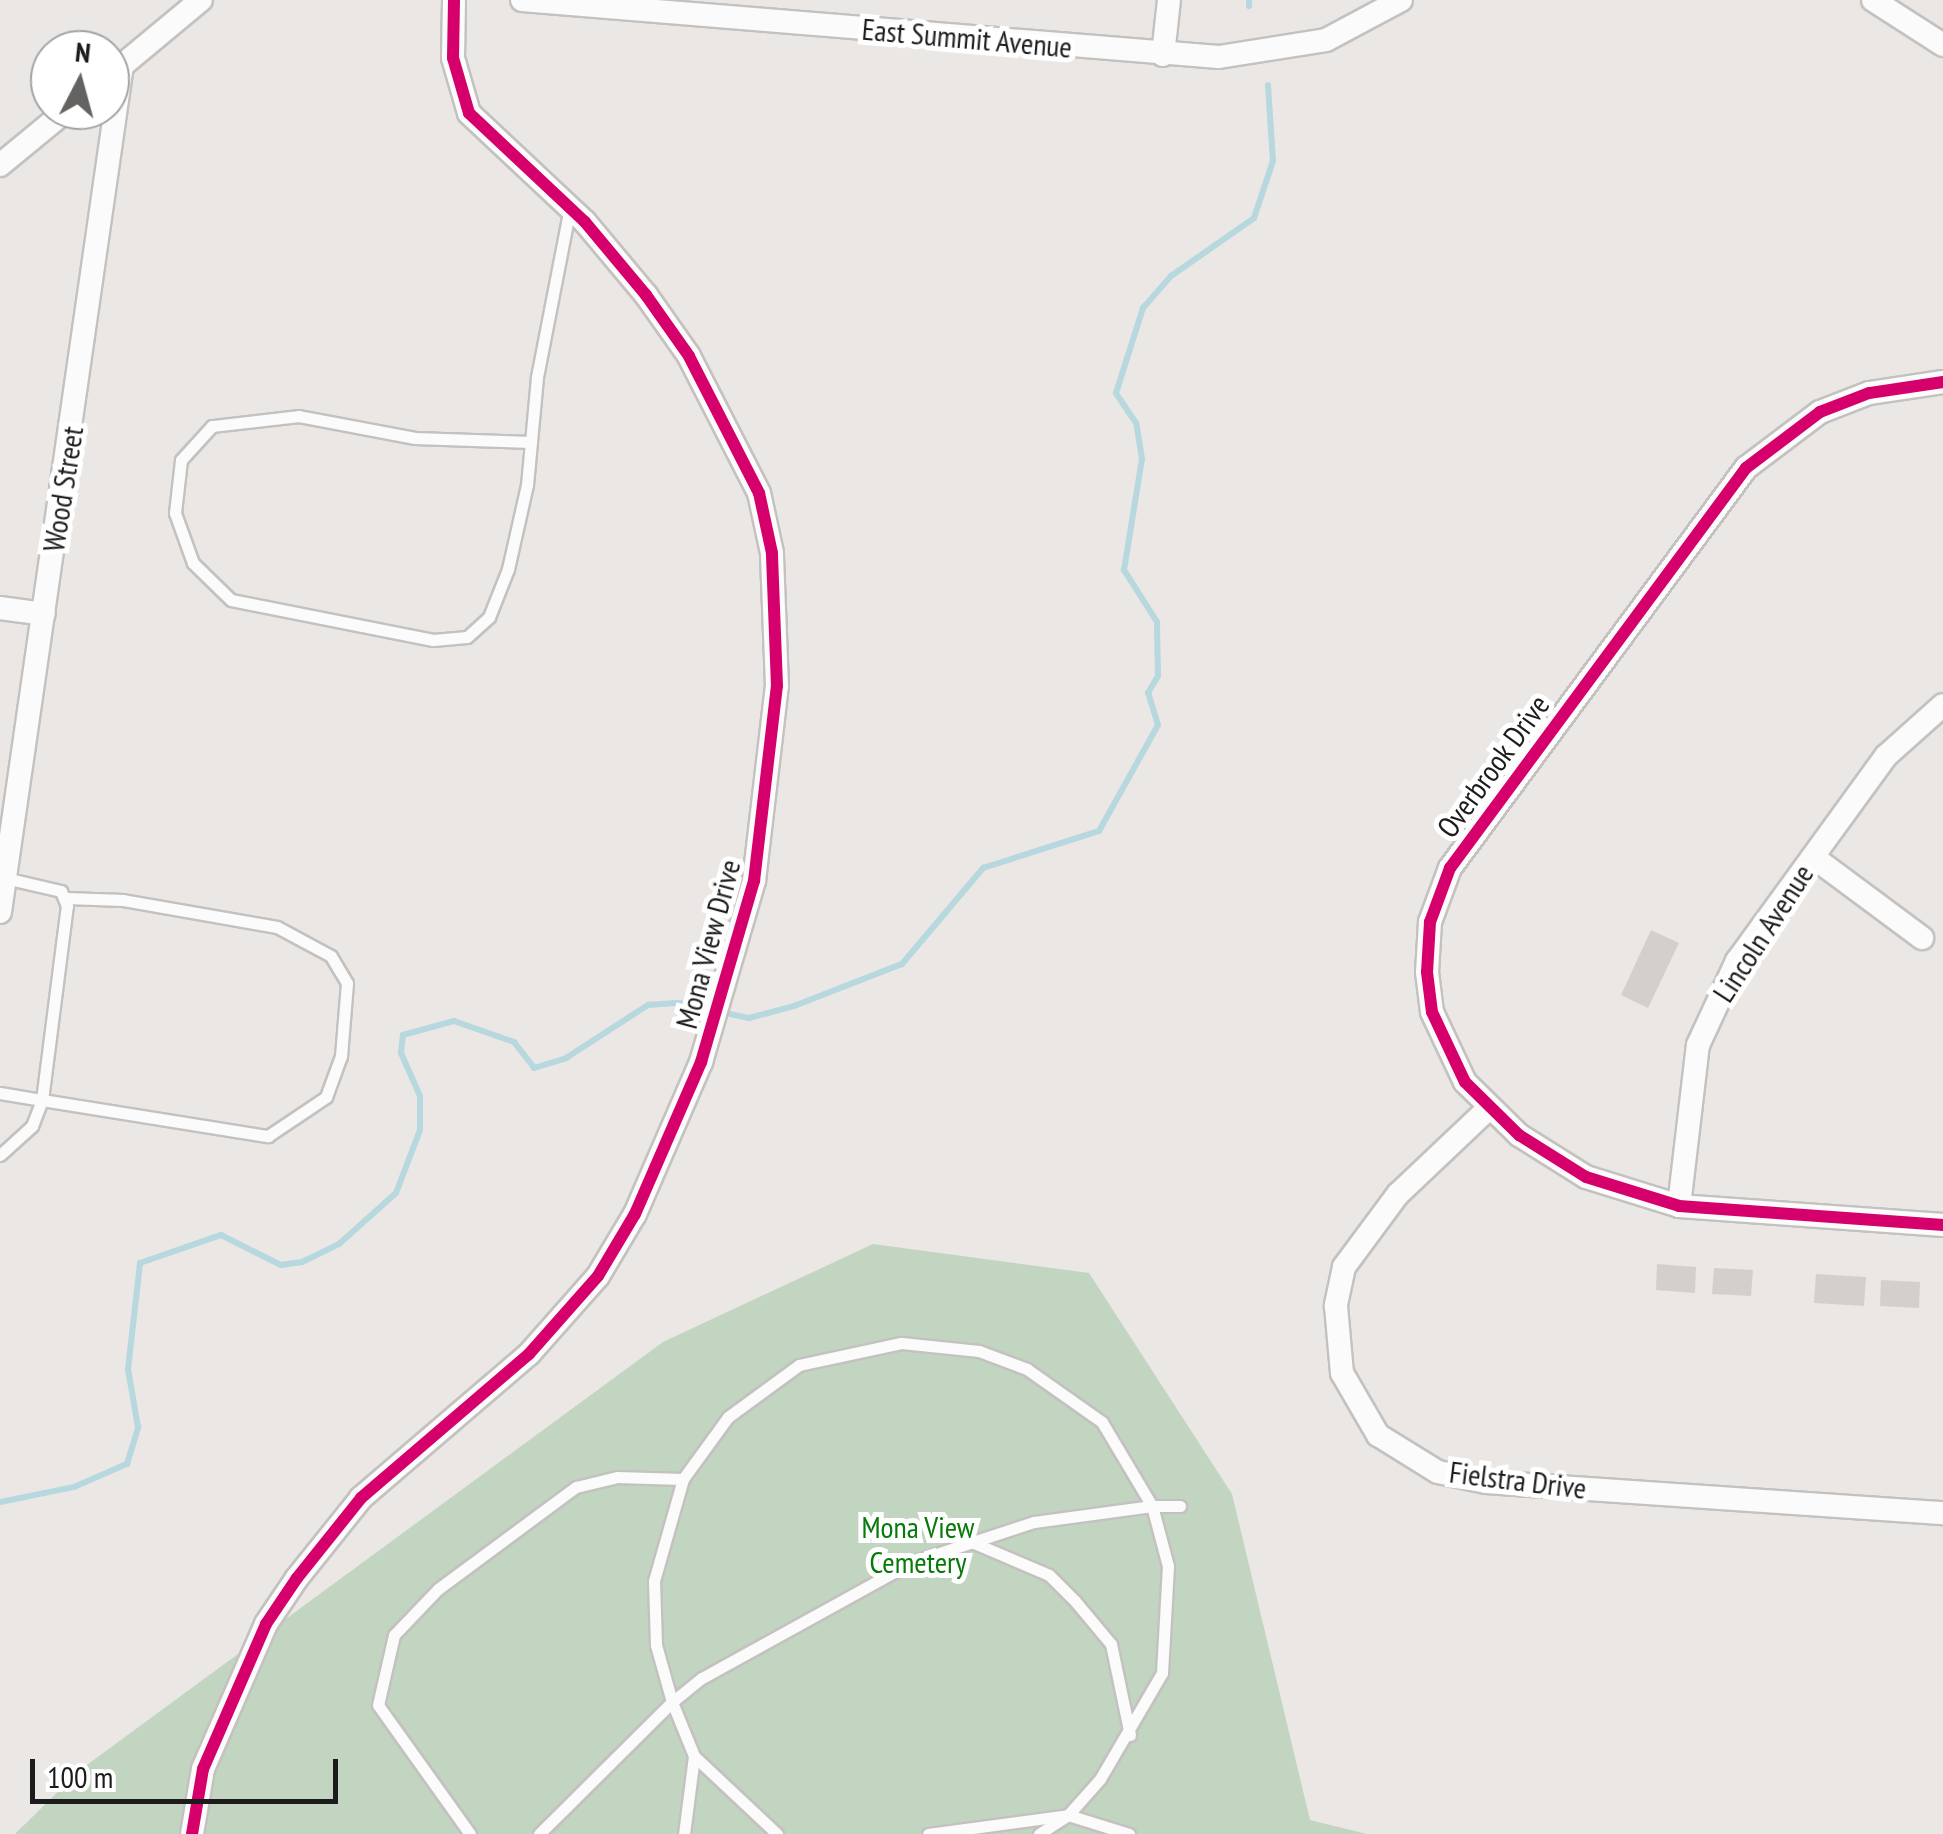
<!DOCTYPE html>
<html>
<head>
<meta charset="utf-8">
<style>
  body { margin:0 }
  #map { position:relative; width:1943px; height:1834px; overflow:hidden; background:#eae7e4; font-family:"PT Sans Narrow",sans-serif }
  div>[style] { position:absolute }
  .cemetery>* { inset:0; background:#c2d5c1 }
  .stream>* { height:6px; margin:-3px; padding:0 3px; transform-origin:3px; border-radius:3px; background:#b6d8de }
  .building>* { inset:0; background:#d2cfcd }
  .roads { filter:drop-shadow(2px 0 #c3c2c0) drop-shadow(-2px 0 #c3c2c0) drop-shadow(0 2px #c3c2c0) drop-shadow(0 -2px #c3c2c0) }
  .service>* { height:11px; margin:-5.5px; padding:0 5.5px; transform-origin:5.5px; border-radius:5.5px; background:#fcfbfb }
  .minor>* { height:22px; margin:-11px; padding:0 11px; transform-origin:11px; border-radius:11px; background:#fcfbfb }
  .cycleway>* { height:12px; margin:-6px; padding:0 6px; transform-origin:6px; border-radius:6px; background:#d6006c }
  span { translate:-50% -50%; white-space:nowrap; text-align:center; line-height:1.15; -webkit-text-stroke:10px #fff; paint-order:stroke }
  .street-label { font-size:30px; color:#1c1c1c }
  .park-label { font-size:30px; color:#0a790c }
  .north { position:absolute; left:30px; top:30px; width:100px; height:100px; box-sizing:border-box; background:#fff; border:2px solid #a4a4a4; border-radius:50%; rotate:6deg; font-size:28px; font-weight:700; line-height:40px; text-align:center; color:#1c1c1c }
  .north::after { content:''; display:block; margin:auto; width:35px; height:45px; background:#646362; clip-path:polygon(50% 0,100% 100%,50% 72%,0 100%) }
  .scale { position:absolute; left:30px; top:1759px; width:308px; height:45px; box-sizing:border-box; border:5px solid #1c1c1c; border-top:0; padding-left:12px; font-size:30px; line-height:35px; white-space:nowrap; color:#1c1c1c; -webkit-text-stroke:8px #fff; paint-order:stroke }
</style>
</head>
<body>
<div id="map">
  <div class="cemetery">
    <div style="clip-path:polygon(873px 1244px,1089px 1273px,1232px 1494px,1310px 1820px,1367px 1834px,15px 1834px,80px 1770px,663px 1342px)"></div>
  </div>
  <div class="stream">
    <div style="left:1249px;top:6px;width:6px;rotate:-90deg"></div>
    <div style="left:0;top:1502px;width:76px;rotate:-11.5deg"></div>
    <div style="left:74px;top:1487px;width:58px;rotate:-23.5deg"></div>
    <div style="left:127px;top:1464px;width:39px;rotate:-73deg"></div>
    <div style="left:138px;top:1427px;width:59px;rotate:-99.8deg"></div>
    <div style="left:128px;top:1369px;width:107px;rotate:-83.5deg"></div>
    <div style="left:140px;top:1263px;width:86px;rotate:-19.1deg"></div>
    <div style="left:221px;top:1235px;width:67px;rotate:26.6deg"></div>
    <div style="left:281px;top:1265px;width:21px;rotate:-8deg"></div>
    <div style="left:302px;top:1262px;width:41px;rotate:-25.9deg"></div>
    <div style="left:339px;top:1244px;width:76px;rotate:-41.8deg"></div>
    <div style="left:396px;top:1193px;width:67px;rotate:-69.1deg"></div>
    <div style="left:420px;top:1130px;width:34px;rotate:-90deg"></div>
    <div style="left:420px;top:1096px;width:47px;rotate:-113.8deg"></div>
    <div style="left:401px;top:1053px;width:18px;rotate:-84deg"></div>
    <div style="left:403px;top:1035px;width:53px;rotate:-15.4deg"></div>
    <div style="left:454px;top:1021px;width:64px;rotate:19.3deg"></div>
    <div style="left:514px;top:1042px;width:33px;rotate:52deg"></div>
    <div style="left:534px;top:1068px;width:34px;rotate:-17deg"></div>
    <div style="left:566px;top:1058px;width:98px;rotate:-32.9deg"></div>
    <div style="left:648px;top:1005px;width:31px;rotate:-4deg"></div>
    <div style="left:679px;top:1003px;width:72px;rotate:12.1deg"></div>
    <div style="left:749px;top:1018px;width:47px;rotate:-14.9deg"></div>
    <div style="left:794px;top:1006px;width:116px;rotate:-21.3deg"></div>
    <div style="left:902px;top:964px;width:126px;rotate:-49.8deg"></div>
    <div style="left:983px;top:868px;width:122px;rotate:-17.7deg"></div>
    <div style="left:1099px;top:831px;width:121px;rotate:-60.9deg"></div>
    <div style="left:1158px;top:725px;width:34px;rotate:-107deg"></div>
    <div style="left:1148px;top:693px;width:20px;rotate:-60deg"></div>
    <div style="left:1158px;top:676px;width:54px;rotate:-91.1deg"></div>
    <div style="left:1157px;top:622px;width:62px;rotate:-122.4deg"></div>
    <div style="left:1124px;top:570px;width:112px;rotate:-80.8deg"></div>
    <div style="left:1142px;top:459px;width:36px;rotate:-99deg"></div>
    <div style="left:1136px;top:423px;width:36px;rotate:-124deg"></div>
    <div style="left:1116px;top:393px;width:89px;rotate:-72.4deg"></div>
    <div style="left:1143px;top:308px;width:43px;rotate:-48.8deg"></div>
    <div style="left:1171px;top:276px;width:101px;rotate:-34.9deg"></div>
    <div style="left:1254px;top:218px;width:60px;rotate:-71.6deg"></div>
    <div style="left:1273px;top:161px;width:76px;rotate:-93.8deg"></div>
  </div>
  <div class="building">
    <div style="clip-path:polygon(1651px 930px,1679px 943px,1648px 1008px,1621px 995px)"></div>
    <div style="clip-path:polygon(1657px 1264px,1696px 1267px,1695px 1293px,1656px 1290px)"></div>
    <div style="clip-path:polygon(1714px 1268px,1753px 1270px,1751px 1296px,1712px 1294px)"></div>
    <div style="clip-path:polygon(1816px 1274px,1866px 1277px,1864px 1306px,1814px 1303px)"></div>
    <div style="clip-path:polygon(1881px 1280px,1920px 1282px,1919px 1308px,1880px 1306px)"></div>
  </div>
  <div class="roads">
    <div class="service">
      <div style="left:531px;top:442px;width:116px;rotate:-178deg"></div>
      <div style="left:415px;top:438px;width:118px;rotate:-169.3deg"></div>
      <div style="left:299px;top:416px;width:88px;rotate:173.4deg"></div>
      <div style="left:212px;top:426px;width:46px;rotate:132.4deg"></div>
      <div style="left:181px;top:460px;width:53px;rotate:96.5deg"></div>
      <div style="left:175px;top:513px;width:53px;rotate:70.2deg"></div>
      <div style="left:193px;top:563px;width:53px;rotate:44.2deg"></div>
      <div style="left:231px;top:600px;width:206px;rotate:11.2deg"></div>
      <div style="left:433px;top:640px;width:34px;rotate:-5deg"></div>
      <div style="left:467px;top:637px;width:30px;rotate:-42deg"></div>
      <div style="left:489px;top:617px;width:52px;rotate:-68.4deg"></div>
      <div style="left:508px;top:569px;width:86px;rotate:-77.3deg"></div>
      <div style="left:527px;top:485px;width:43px;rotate:-84.7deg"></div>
      <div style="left:531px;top:442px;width:65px;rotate:-84.7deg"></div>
      <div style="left:537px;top:377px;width:172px;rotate:-79deg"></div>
      <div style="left:0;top:1093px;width:43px;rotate:9.5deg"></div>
      <div style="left:42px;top:1100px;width:196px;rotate:-82.7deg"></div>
      <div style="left:67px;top:906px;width:16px;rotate:-112deg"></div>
      <div style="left:61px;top:891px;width:57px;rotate:-166.9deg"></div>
      <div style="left:0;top:1155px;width:43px;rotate:-42.2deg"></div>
      <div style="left:32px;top:1126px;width:28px;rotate:-69deg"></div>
      <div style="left:42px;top:1100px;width:229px;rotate:9.1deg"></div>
      <div style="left:268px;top:1136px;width:70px;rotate:-33.9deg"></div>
      <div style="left:326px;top:1097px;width:44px;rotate:-69.9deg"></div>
      <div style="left:341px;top:1056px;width:73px;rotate:-85.3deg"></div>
      <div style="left:347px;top:983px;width:31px;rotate:-121deg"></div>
      <div style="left:331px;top:956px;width:61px;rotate:-151.8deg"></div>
      <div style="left:277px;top:927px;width:156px;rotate:-170.1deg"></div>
      <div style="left:123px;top:900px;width:57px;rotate:-178deg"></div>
      <div style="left:967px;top:1540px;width:89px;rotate:23.1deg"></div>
      <div style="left:1049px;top:1575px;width:37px;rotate:45deg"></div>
      <div style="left:1075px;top:1601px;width:56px;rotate:50.1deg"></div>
      <div style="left:1111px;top:1644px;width:93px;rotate:78.2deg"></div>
      <div style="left:694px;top:1756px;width:114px;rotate:43.2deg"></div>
      <div style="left:470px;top:1834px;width:158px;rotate:-125.5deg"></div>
      <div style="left:378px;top:1705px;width:72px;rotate:-77.1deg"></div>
      <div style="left:394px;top:1635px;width:64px;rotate:-46.3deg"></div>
      <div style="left:438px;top:1589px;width:172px;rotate:-36.5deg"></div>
      <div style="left:576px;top:1487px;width:42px;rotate:-13.7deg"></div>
      <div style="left:617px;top:1477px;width:66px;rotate:1.7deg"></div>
      <div style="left:539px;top:1834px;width:187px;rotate:-44.8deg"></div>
      <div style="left:672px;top:1702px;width:38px;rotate:-39deg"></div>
      <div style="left:702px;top:1678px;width:240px;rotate:-28.9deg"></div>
      <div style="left:912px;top:1562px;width:128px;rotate:-18.2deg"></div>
      <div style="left:1034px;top:1522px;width:119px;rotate:-7.7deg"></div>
      <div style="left:1152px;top:1506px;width:98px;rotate:-120.8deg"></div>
      <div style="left:1102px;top:1422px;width:92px;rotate:-144.8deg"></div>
      <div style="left:1027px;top:1369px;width:51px;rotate:-159.4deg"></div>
      <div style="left:979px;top:1351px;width:78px;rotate:-174.1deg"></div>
      <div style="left:901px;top:1343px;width:104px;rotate:167.8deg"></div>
      <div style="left:799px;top:1365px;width:88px;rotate:143.8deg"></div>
      <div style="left:728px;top:1417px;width:77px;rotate:126deg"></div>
      <div style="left:683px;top:1479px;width:106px;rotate:105.9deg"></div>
      <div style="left:654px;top:1581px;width:64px;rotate:88.2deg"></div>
      <div style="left:656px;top:1645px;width:59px;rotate:74.3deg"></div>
      <div style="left:672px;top:1702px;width:58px;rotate:67.8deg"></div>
      <div style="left:694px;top:1756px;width:79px;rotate:97.3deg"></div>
      <div style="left:928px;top:1834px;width:141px;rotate:-7.7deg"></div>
      <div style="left:1068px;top:1815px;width:48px;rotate:-48.4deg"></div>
      <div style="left:1100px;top:1779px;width:123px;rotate:-59.7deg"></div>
      <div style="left:1162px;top:1673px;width:107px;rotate:-86.8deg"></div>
      <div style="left:1168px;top:1566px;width:62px;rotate:-104.9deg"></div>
      <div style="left:1152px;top:1506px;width:28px"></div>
      <div style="left:1039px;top:1834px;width:35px;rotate:-33deg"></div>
      <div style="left:1068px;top:1815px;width:64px;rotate:17.3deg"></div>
    </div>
    <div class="minor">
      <div style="left:522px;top:0;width:699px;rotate:4.68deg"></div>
      <div style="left:1219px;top:57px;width:108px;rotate:-9deg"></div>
      <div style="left:1326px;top:40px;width:85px;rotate:-28.1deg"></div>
      <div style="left:1873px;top:0;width:83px;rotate:32.7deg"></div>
      <div style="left:1163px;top:55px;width:55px;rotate:-83.8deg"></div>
      <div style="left:113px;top:73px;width:114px;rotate:-39.7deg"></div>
      <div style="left:0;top:165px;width:87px;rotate:-39.4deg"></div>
      <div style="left:1943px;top:382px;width:75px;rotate:171.5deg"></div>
      <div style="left:1869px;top:393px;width:53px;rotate:158.8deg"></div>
      <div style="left:1820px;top:412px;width:93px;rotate:142.9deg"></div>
      <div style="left:1746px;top:468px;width:498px;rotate:126.5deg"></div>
      <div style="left:1450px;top:868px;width:58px;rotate:110.3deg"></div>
      <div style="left:1430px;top:922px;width:50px;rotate:93.4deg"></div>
      <div style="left:1427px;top:972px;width:40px;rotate:82.9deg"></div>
      <div style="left:1432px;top:1012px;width:77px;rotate:64.8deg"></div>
      <div style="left:1465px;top:1082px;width:76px;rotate:44.5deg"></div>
      <div style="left:1519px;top:1135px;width:79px;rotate:32.1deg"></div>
      <div style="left:1586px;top:1177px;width:97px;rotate:17.3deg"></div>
      <div style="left:1679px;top:1206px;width:265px;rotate:4.1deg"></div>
      <div style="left:0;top:608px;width:44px;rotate:7.8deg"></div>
      <div style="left:1813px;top:857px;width:136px;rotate:36.6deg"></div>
      <div style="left:0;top:912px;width:856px;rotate:-81.8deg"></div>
      <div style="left:1489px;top:1108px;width:125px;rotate:136.6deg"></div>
      <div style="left:1398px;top:1194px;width:91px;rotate:126.5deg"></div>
      <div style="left:1344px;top:1267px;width:40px;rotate:102deg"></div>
      <div style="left:1336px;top:1306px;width:67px;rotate:84.9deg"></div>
      <div style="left:1342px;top:1373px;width:72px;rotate:59.9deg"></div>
      <div style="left:1378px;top:1435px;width:70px;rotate:31.7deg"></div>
      <div style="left:1438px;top:1472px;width:49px;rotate:11.8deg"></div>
      <div style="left:1486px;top:1482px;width:458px;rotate:3.9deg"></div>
      <div style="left:1679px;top:1206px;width:162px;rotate:-83.3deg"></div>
      <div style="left:1698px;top:1045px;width:93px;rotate:-65.1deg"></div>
      <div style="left:1737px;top:961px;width:253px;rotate:-54deg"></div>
      <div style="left:1886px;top:756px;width:76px;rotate:-41.8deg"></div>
      <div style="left:192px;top:1834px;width:66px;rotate:-80.4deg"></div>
      <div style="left:203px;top:1769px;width:158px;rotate:-66.5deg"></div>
      <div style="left:266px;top:1624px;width:55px;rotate:-56deg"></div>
      <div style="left:297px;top:1578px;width:102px;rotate:-51.3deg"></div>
      <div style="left:361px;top:1498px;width:221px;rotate:-40.6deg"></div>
      <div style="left:529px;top:1354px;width:104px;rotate:-48.5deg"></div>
      <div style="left:598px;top:1276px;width:72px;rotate:-59.2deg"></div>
      <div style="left:635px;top:1214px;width:166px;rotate:-66.5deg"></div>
      <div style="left:701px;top:1062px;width:189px;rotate:-73.7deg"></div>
      <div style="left:754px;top:881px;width:196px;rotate:-83.3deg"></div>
      <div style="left:777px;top:686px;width:133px;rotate:-92.2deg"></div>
      <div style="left:772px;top:553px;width:61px;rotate:-102.2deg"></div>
      <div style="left:759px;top:493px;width:154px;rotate:-117.1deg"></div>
      <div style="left:689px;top:356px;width:75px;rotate:-125.2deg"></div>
      <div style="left:646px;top:295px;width:95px;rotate:-129.9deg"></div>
      <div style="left:585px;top:222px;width:159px;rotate:-136.8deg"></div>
      <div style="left:469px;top:113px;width:57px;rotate:-106.2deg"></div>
      <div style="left:453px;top:58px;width:58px;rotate:-89deg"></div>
    </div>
  </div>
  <div class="cycleway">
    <div style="left:1943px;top:382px;width:75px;rotate:171.5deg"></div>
    <div style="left:1869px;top:393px;width:53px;rotate:158.8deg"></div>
    <div style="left:1820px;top:412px;width:93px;rotate:142.9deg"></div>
    <div style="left:1746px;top:468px;width:498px;rotate:126.5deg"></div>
    <div style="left:1450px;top:868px;width:58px;rotate:110.3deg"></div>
    <div style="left:1430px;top:922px;width:50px;rotate:93.4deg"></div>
    <div style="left:1427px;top:972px;width:40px;rotate:82.9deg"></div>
    <div style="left:1432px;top:1012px;width:77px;rotate:64.8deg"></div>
    <div style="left:1465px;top:1082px;width:76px;rotate:44.5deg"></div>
    <div style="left:1519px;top:1135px;width:79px;rotate:32.1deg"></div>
    <div style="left:1586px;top:1177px;width:97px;rotate:17.3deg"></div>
    <div style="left:1679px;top:1206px;width:265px;rotate:4.1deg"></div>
    <div style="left:192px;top:1834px;width:66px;rotate:-80.4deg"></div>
    <div style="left:203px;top:1769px;width:158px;rotate:-66.5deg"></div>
    <div style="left:266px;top:1624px;width:55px;rotate:-56deg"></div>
    <div style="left:297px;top:1578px;width:102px;rotate:-51.3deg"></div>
    <div style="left:361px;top:1498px;width:221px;rotate:-40.6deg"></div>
    <div style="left:529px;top:1354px;width:104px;rotate:-48.5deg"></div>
    <div style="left:598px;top:1276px;width:72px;rotate:-59.2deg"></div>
    <div style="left:635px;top:1214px;width:166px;rotate:-66.5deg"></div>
    <div style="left:701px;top:1062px;width:189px;rotate:-73.7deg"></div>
    <div style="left:754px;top:881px;width:196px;rotate:-83.3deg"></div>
    <div style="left:777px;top:686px;width:133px;rotate:-92.2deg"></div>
    <div style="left:772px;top:553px;width:61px;rotate:-102.2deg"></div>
    <div style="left:759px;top:493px;width:154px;rotate:-117.1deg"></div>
    <div style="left:689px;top:356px;width:75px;rotate:-125.2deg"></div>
    <div style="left:646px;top:295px;width:95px;rotate:-129.9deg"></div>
    <div style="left:585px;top:222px;width:159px;rotate:-136.8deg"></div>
    <div style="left:469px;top:113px;width:57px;rotate:-106.2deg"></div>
    <div style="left:453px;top:58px;width:58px;rotate:-89deg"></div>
  </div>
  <div class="street-label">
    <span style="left:967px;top:38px;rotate:5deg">East Summit Avenue</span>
    <span style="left:63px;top:489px;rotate:-81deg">Wood Street</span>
    <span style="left:1493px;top:766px;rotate:-54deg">Overbrook Drive</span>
    <span style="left:1763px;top:933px;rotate:-57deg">Lincoln Avenue</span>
    <span style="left:708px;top:944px;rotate:-75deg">Mona View Drive</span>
    <span style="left:1518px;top:1480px;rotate:7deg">Fielstra Drive</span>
  </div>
  <div class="park-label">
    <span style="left:918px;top:1544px">Mona View<br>Cemetery</span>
  </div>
  <div class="north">N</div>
  <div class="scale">100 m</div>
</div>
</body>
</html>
